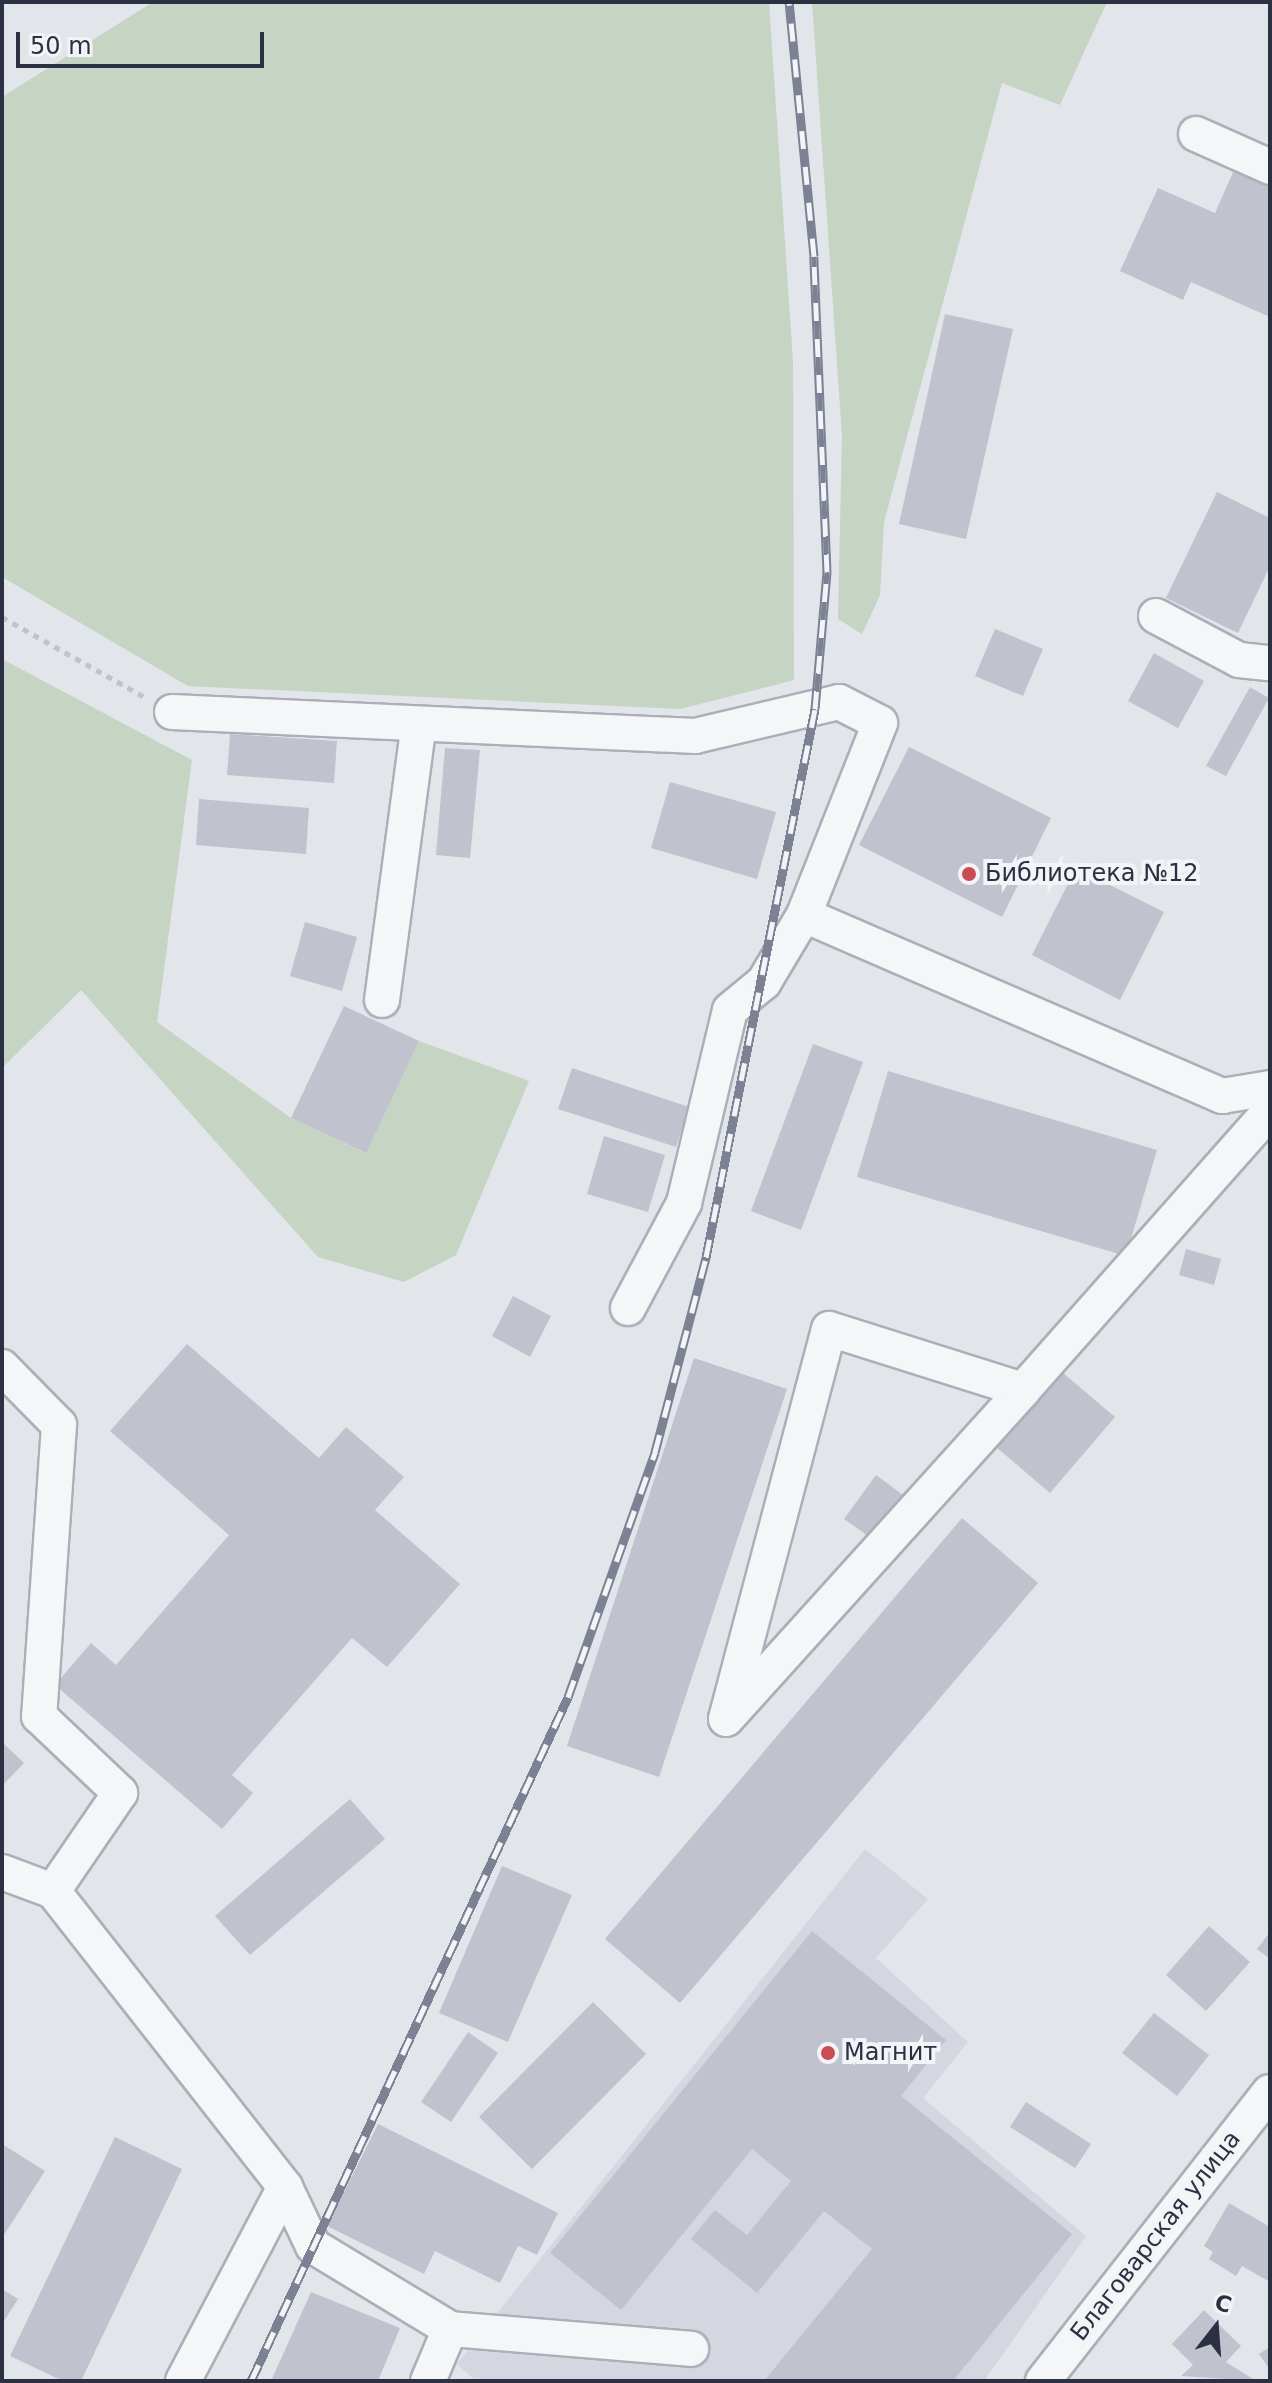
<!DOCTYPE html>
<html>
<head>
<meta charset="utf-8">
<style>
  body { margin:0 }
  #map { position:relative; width:1272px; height:2383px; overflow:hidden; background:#e2e5ea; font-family:"DejaVu Sans",sans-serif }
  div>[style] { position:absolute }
  .built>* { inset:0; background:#d4d7df }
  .green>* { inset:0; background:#c6d4c4 }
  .building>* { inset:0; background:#c0c3cd }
  .path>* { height:5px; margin-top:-2.5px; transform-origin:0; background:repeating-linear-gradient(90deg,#c0c3c9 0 6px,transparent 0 12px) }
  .roads { filter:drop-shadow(2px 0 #abafb8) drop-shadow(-2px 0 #abafb8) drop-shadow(0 2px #abafb8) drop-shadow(0 -2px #abafb8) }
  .minor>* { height:34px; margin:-17px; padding:0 17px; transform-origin:17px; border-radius:17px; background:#f5f6f8 }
  .rail>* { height:9px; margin-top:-4.5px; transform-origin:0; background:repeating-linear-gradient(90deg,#f2f4f7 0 18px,#7c8293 0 36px); box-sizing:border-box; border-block:2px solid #7c8293 }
  .dots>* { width:22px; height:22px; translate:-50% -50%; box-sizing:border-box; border:4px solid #f2f4f7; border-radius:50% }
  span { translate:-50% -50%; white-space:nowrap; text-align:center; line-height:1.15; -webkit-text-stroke:8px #f2f4f7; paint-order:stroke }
  .poi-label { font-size:24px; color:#2b3142 }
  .left { translate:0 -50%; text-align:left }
  .street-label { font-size:24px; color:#2b3142 }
  .frame { position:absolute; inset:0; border:4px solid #2b3142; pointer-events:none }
  .north { position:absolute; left:1176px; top:2287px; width:80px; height:80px; -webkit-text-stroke:6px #f2f4f7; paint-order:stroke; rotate:17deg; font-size:22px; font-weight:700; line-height:32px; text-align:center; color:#2b3142 }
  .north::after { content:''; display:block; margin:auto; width:28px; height:36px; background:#2b3142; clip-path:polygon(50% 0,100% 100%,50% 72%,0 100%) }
  .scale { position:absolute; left:16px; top:32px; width:248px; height:36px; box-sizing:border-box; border:4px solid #2b3142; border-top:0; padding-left:10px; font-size:24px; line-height:28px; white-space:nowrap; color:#2b3142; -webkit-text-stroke:6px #f2f4f7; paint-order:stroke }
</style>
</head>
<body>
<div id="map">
  <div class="built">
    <div style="clip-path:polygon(865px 1849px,928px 1899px,876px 1958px,968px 2042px,923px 2098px,1086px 2236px,984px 2381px,476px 2381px,457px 2364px)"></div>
  </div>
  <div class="green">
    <div style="clip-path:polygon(153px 2px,769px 2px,793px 362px,794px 680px,680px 709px,188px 686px,2px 577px,2px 97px)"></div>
    <div style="clip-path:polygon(812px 2px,1107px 2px,1060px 105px,1002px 83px,884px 522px,880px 595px,862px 634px,838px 619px,842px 436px)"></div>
    <div style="clip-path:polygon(2px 659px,192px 760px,157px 1022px,291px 1118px,365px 1153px,419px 1041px,529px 1081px,456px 1255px,404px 1282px,318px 1257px,81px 990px,2px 1068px)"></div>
  </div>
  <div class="building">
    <div style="clip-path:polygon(1235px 168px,1270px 184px,1270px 317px,1191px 282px,1183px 300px,1120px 271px,1158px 188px,1215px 213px)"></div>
    <div style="clip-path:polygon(945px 314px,1013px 329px,966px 539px,899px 524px)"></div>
    <div style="clip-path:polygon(1217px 492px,1270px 518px,1270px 566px,1238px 633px,1166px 598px)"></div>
    <div style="clip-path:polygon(995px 629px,1043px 649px,1023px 696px,975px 676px)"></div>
    <div style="clip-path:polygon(1154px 653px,1204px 681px,1178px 728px,1128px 701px)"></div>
    <div style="clip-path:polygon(1250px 687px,1269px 698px,1226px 776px,1206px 766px)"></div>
    <div style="clip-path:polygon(230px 734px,337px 741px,334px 783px,227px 775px)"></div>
    <div style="clip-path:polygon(909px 747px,1051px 818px,1002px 917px,859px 845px)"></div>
    <div style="clip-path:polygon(445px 748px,480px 750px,470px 858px,436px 855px)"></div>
    <div style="clip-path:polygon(670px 782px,776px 812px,757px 879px,651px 848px)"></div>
    <div style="clip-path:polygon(199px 799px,309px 808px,306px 854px,196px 845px)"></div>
    <div style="clip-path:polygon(1076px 868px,1164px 912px,1120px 1000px,1032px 955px)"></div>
    <div style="clip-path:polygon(305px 922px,357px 937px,342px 991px,290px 976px)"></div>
    <div style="clip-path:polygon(344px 1006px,419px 1041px,366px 1153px,291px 1118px)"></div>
    <div style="clip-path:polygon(813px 1044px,863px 1062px,801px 1230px,751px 1211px)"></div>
    <div style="clip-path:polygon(572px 1068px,689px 1107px,676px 1147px,558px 1109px)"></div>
    <div style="clip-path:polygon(888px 1071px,1157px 1150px,1126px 1256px,857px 1177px)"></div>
    <div style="clip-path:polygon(604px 1136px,665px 1155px,648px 1212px,587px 1194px)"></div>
    <div style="clip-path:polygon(1186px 1249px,1221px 1259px,1214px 1285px,1179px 1275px)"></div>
    <div style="clip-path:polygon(513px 1296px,551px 1316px,530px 1357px,492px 1336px)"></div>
    <div style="clip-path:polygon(187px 1344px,319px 1458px,346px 1427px,404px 1477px,375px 1510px,460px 1584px,387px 1667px,352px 1638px,232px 1775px,253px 1793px,222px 1829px,55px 1685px,91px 1643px,116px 1665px,229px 1535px,110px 1431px)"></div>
    <div style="clip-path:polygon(694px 1358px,787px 1389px,659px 1777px,567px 1746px)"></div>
    <div style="clip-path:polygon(1062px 1372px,1115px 1417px,1050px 1493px,996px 1447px)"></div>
    <div style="clip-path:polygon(876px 1475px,903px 1495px,871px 1538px,844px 1519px)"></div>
    <div style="clip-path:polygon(962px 1518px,1038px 1583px,680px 2003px,605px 1939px)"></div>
    <div style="clip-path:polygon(2px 1742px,24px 1763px,2px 1786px)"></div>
    <div style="clip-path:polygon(350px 1799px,385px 1839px,250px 1955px,215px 1916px)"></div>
    <div style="clip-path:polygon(502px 1866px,572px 1895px,508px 2042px,439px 2013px)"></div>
    <div style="clip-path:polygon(1209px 1926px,1250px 1962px,1206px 2011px,1166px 1975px)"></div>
    <div style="clip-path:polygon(812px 1931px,946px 2040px,901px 2096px,1072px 2234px,953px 2381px,764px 2381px,872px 2249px,824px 2211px,757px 2293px,691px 2239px,715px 2210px,747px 2235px,791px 2181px,752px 2149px,621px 2310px,550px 2253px)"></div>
    <div style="clip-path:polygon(1270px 1932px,1270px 1959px,1257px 1949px)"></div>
    <div style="clip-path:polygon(593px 2002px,646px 2054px,532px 2169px,479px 2117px)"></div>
    <div style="clip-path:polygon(1154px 2013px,1209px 2055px,1177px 2096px,1122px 2053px)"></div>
    <div style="clip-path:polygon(468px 2032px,498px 2053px,451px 2122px,421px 2102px)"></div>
    <div style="clip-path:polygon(1026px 2102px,1091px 2144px,1075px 2168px,1010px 2127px)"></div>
    <div style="clip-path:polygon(378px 2124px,558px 2213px,537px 2255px,518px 2246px,500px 2283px,435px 2251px,424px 2274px,327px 2226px)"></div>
    <div style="clip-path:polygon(115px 2137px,182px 2169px,81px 2381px,63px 2381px,10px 2356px)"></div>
    <div style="clip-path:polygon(2px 2144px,45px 2171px,2px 2238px)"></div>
    <div style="clip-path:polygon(1229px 2203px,1270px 2227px,1270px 2282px,1242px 2266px,1236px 2276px,1209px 2259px,1213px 2252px,1204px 2246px)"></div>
    <div style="clip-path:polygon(2px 2289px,18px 2299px,2px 2324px)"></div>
    <div style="clip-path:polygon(311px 2292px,400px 2328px,378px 2381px,271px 2381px)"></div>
    <div style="clip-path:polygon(1204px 2310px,1241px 2346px,1226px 2362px,1256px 2381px,1181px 2376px,1193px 2365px,1172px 2344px)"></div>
    <div style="clip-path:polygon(1270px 2347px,1270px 2370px,1259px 2354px)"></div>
  </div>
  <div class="path">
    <div style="left:2px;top:617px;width:162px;rotate:29.3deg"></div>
  </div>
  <div class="roads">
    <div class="minor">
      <div style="left:1196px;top:134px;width:81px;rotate:24deg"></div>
      <div style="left:1156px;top:616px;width:94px;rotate:27.9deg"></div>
      <div style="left:1239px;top:660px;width:31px;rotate:6deg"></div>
      <div style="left:172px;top:712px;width:524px;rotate:2.63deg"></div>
      <div style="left:695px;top:736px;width:148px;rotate:-13.3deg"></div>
      <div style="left:839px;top:702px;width:46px;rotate:27.1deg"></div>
      <div style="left:880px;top:723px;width:206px;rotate:111.6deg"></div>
      <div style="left:804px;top:915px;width:456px;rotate:23.4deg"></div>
      <div style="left:1222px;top:1096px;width:49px;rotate:-9.5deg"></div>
      <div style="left:382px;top:1000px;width:278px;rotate:-82.4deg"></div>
      <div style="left:628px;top:1308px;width:119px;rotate:-61.9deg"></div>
      <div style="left:684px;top:1203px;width:198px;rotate:-76.6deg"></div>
      <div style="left:730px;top:1010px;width:44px;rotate:-39.5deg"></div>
      <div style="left:764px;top:982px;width:78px;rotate:-59.2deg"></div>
      <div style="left:2px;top:1367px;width:81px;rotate:45.5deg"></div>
      <div style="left:59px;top:1425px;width:292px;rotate:93.9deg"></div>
      <div style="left:39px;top:1716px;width:112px;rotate:43.5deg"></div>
      <div style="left:120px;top:1793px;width:119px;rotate:124.4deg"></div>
      <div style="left:1023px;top:1390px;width:203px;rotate:-162.5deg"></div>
      <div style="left:829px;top:1329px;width:403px;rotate:104.8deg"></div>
      <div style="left:726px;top:1719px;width:443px;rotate:-47.9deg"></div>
      <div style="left:1023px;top:1390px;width:373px;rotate:-48.5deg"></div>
      <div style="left:2px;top:1872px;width:54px;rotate:20.4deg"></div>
      <div style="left:53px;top:1891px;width:376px;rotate:51.9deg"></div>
      <div style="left:183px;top:2381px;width:219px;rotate:-62.3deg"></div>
      <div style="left:285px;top:2187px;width:65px;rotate:64.6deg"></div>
      <div style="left:313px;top:2246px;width:160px;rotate:31.2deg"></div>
      <div style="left:428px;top:2381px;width:56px;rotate:-67.1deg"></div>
      <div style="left:450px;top:2329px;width:242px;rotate:4.7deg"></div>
      <div style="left:1043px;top:2381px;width:367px;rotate:-51.9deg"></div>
    </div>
  </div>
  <div class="rail">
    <div style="left:251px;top:2381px;width:754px;rotate:-65.13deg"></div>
    <div style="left:568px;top:1697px;width:260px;rotate:-70.4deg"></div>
    <div style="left:655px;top:1452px;width:202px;rotate:-75.3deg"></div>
    <div style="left:706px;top:1257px;width:559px;rotate:-78.75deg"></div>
    <div style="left:815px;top:709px;width:138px;rotate:-85deg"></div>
    <div style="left:827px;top:572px;width:316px;rotate:-92.4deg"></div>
    <div style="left:814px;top:256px;width:255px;rotate:-95.6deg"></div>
  </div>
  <div class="dots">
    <div style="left:969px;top:874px;background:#c94d52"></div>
    <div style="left:828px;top:2053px;background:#c94d52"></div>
  </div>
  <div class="poi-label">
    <span class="left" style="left:985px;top:874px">Библиотека №12</span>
    <span class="left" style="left:844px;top:2053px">Магнит</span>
  </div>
  <div class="street-label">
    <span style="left:1156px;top:2236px;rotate:-52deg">Благоварская улица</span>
  </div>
  <div class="frame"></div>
  <div class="north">С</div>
  <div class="scale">50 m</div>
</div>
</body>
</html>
